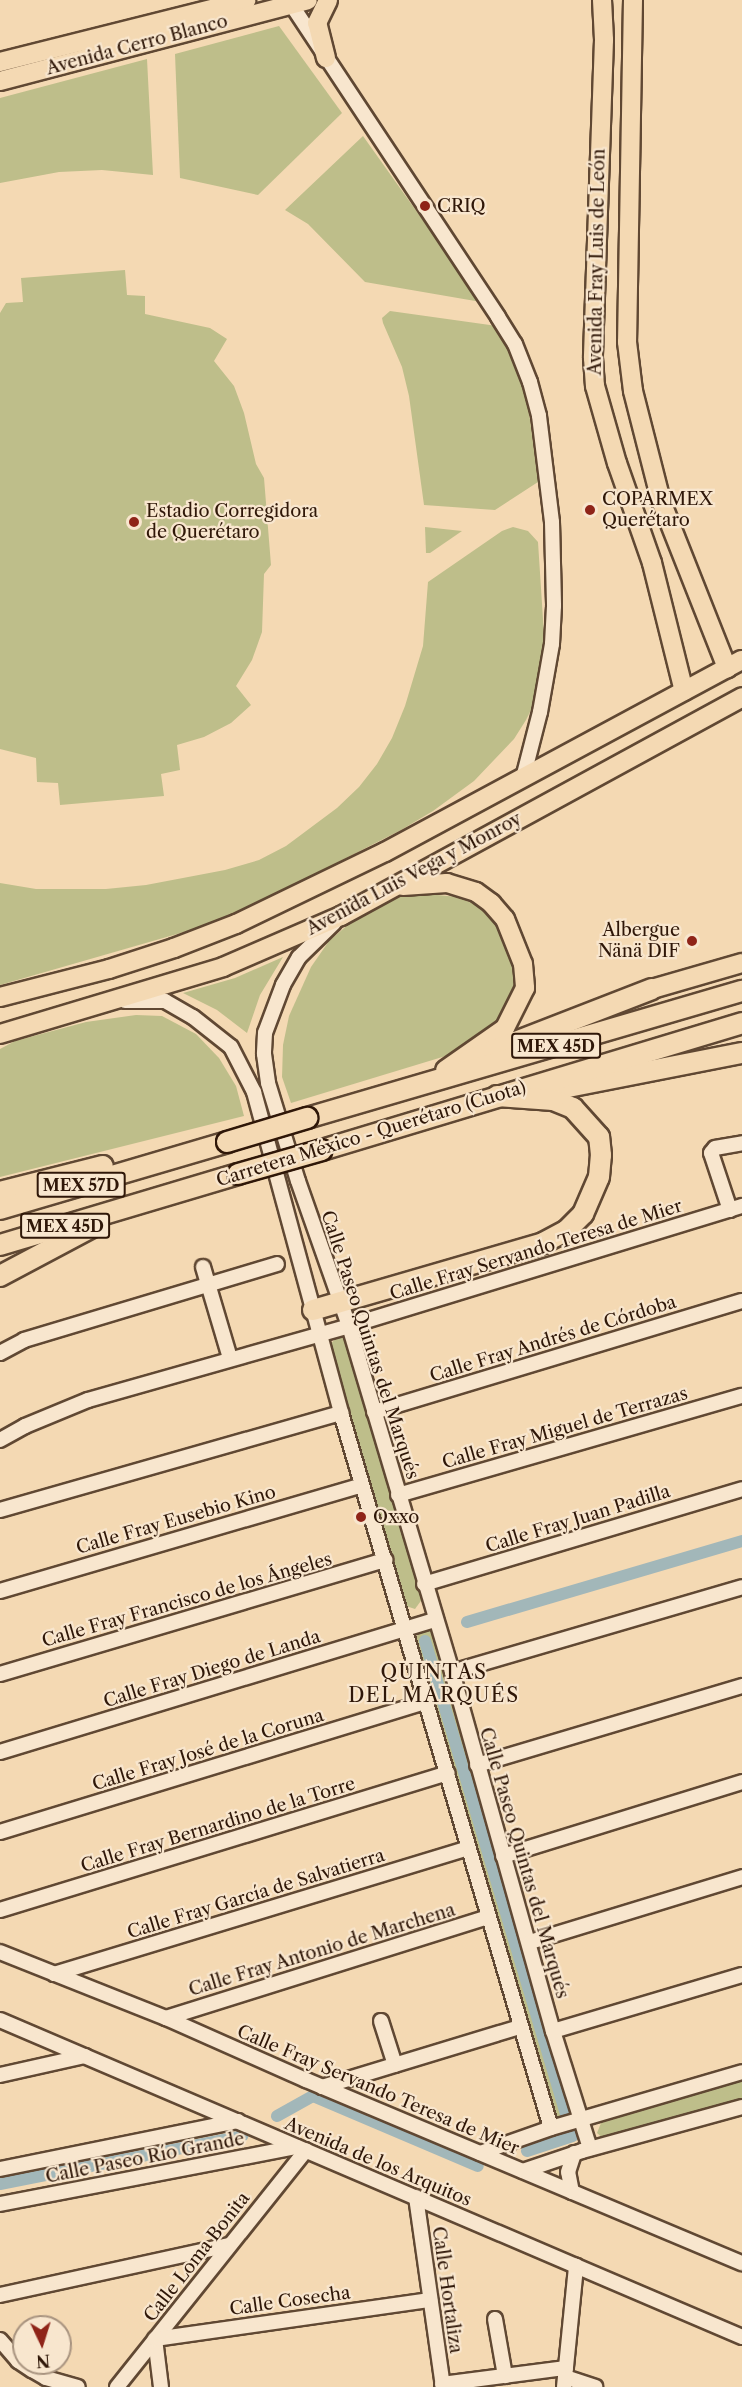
<!DOCTYPE html>
<html>
<head>
<meta charset="utf-8">
<style>
  body { margin:0 }
  #map { position:relative; width:742px; height:2387px; overflow:hidden; background:#f4d9b3; font-family:"Libre Caslon Text",serif }
  div>[style] { position:absolute }
  .green>* { inset:0; background:#bebe8a }
  .canal>* { height:12px; margin:-6px; padding:0 6px; transform-origin:6px; border-radius:6px; background:#a2b7b9 }
  .roads { filter:drop-shadow(2px 0 #604833) drop-shadow(-2px 0 #604833) drop-shadow(0 2px #604833) drop-shadow(0 -2px #604833) }
  .minor>* { height:14px; margin:-7px; padding:0 7px; transform-origin:7px; border-radius:7px; background:#f8e6ce }
  .major>* { height:18px; margin:-9px; padding:0 9px; transform-origin:9px; border-radius:9px; background:#f4d9b3 }
  .highway>* { height:20px; margin:-10px; padding:0 10px; transform-origin:10px; border-radius:10px; background:#f4d9b3 }
  .bridges { filter:drop-shadow(2px 0 #2f1708) drop-shadow(-2px 0 #2f1708) drop-shadow(0 2px #2f1708) drop-shadow(0 -2px #2f1708) }
  .highway-bridge>* { height:20px; margin:-10px; padding:0 10px; transform-origin:10px; border-radius:10px; background:#f4d9b3 }
  .dots>* { width:16px; height:16px; translate:-50% -50%; box-sizing:border-box; border:3px solid #f8e6ce; border-radius:50% }
  span { translate:-50% -50%; white-space:nowrap; text-align:center; line-height:1.15; -webkit-text-stroke:4.5px #f8e6ce; paint-order:stroke }
  .shield-label span { padding:2px 4px; background:#f8e6ce; border:2px solid; border-radius:4px; -webkit-text-stroke-width:0 }
  .shield-label { font-size:16px; color:#2f1708; font-weight:700 }
  .street-label { font-size:18px; color:#2f1708 }
  .poi-label { font-size:18px; color:#2f1708 }
  .left { translate:0 -50%; text-align:left }
  .right { translate:-100% -50%; text-align:right }
  .neighbourhood-label { font-size:20px; color:#2f1708; letter-spacing:1.5px }
  .north { position:absolute; left:12px; top:2315px; width:60px; height:60px; box-sizing:border-box; background:#f8e6ce; border:2px solid #a8937f; border-radius:50%; rotate:176deg; font-size:16px; font-weight:700; line-height:24px; text-align:center; color:#2f1708 }
  .north::after { content:''; display:block; margin:auto; width:21px; height:27px; background:#8f2418; clip-path:polygon(50% 0,100% 100%,50% 72%,0 100%) }
</style>
</head>
<body>
<div id="map">
  <div class="green">
    <div style="clip-path:polygon(279px 26px,342px 113px,258px 195px,180px 178px,175px 54px)"></div>
    <div style="clip-path:polygon(147px 59px,153px 175px,102px 170px,59px 172px,0 183px,0 98px)"></div>
    <div style="clip-path:polygon(363px 136px,481px 302px,365px 282px,308px 224px,285px 210px)"></div>
    <div style="clip-path:polygon(125px 270px,127px 295px,145px 296px,145px 314px,210px 328px,227px 339px,214px 361px,234px 386px,244px 413px,256px 464px,264px 478px,271px 565px,264px 574px,262px 632px,252px 660px,236px 686px,251px 705px,231px 723px,204px 737px,177px 745px,180px 770px,161px 774px,164px 796px,60px 805px,58px 783px,37px 782px,36px 758px,0 749px,0 313px,6px 303px,23px 302px,21px 278px)"></div>
    <div style="clip-path:polygon(390px 311px,497px 326px,517px 368px,528px 404px,538px 482px,495px 510px,424px 505px,409px 396px,402px 367px,383px 323px,382px 318px)"></div>
    <div style="clip-path:polygon(425px 527px,462px 531px,430px 553px,426px 553px)"></div>
    <div style="clip-path:polygon(513px 527px,528px 531px,538px 542px,545px 650px,537px 698px,526px 720px,514px 739px,474px 781px,433px 811px,401px 830px,244px 910px,191px 930px,0 985px,0 883px,36px 889px,106px 889px,146px 885px,225px 870px,259px 860px,286px 846px,337px 808px,359px 787px,377px 764px,392px 738px,405px 706px,423px 646px,428px 582px,502px 531px)"></div>
    <div style="clip-path:polygon(427px 894px,458px 897px,485px 909px,504px 933px,513px 959px,516px 987px,504px 1019px,479px 1041px,449px 1055px,291px 1103px,282px 1077px,283px 1045px,289px 1016px,311px 967px,329px 941px,350px 923px,396px 897px)"></div>
    <div style="clip-path:polygon(283px 957px,260px 995px,247px 1033px,217px 1010px,183px 993px,235px 978px)"></div>
    <div style="clip-path:polygon(136px 1015px,162px 1016px,196px 1034px,219px 1058px,236px 1086px,244px 1116px,0 1177px,0 1049px,15px 1041px,86px 1022px)"></div>
    <div style="clip-path:polygon(343px 1337px,349px 1339px,423px 1598px,415px 1609px,403px 1605px,327px 1348px,336px 1338px)"></div>
    <div style="clip-path:polygon(422px 1631px,432px 1631px,574px 2111px,574px 2119px,561px 2122px,554px 2116px,414px 1639px)"></div>
    <div style="clip-path:polygon(742px 2081px,742px 2101px,606px 2141px,597px 2133px,601px 2123px)"></div>
  </div>
  <div class="canal">
    <div style="left:467px;top:1622px;width:287px;rotate:-16.4deg"></div>
    <div style="left:425px;top:1641px;width:494px;rotate:73.4deg"></div>
    <div style="left:277px;top:2116px;width:41px;rotate:-29.1deg"></div>
    <div style="left:313px;top:2096px;width:179px;rotate:23deg"></div>
    <div style="left:527px;top:2151px;width:48px;rotate:-18.1deg"></div>
    <div style="left:0;top:2184px;width:247px;rotate:-11.2deg"></div>
  </div>
  <div class="roads">
    <div class="minor">
      <div style="left:291px;top:4px;width:375px;rotate:56.5deg"></div>
      <div style="left:498px;top:317px;width:32px;rotate:58deg"></div>
      <div style="left:515px;top:344px;width:41px;rotate:68.5deg"></div>
      <div style="left:530px;top:382px;width:35px;rotate:75deg"></div>
      <div style="left:539px;top:416px;width:107px;rotate:83deg"></div>
      <div style="left:552px;top:522px;width:84px;rotate:88.6deg"></div>
      <div style="left:554px;top:606px;width:38px;rotate:93deg"></div>
      <div style="left:552px;top:644px;width:69px;rotate:100deg"></div>
      <div style="left:540px;top:712px;width:68px;rotate:104.4deg"></div>
      <div style="left:334px;top:923px;width:49px;rotate:135.8deg"></div>
      <div style="left:299px;top:957px;width:32px;rotate:120deg"></div>
      <div style="left:283px;top:985px;width:51px;rotate:110.6deg"></div>
      <div style="left:265px;top:1033px;width:21px;rotate:93deg"></div>
      <div style="left:264px;top:1054px;width:29px;rotate:82deg"></div>
      <div style="left:268px;top:1083px;width:102px;rotate:73deg"></div>
      <div style="left:298px;top:1181px;width:154px;rotate:70.6deg"></div>
      <div style="left:349px;top:1326px;width:361px;rotate:73.4deg"></div>
      <div style="left:452px;top:1672px;width:373px;rotate:74.3deg"></div>
      <div style="left:553px;top:2031px;width:123px;rotate:72.5deg"></div>
      <div style="left:125px;top:1001px;width:40px"></div>
      <div style="left:165px;top:1001px;width:32px;rotate:30deg"></div>
      <div style="left:193px;top:1017px;width:48px;rotate:38.3deg"></div>
      <div style="left:231px;top:1047px;width:51px;rotate:62.9deg"></div>
      <div style="left:254px;top:1092px;width:333px;rotate:74.8deg"></div>
      <div style="left:341px;top:1413px;width:745px;rotate:73.63deg"></div>
      <div style="left:730px;top:1210px;width:60px;rotate:-108.4deg"></div>
      <div style="left:711px;top:1153px;width:6px;rotate:-51deg"></div>
      <div style="left:715px;top:1148px;width:27px;rotate:-10deg"></div>
      <div style="left:203px;top:1267px;width:95px;rotate:73.5deg"></div>
      <div style="left:0;top:1353px;width:27px;rotate:-28deg"></div>
      <div style="left:24px;top:1340px;width:264px;rotate:-16.7deg"></div>
      <div style="left:374px;top:1412px;width:384px;rotate:-16.8deg"></div>
      <div style="left:0;top:1440px;width:29px;rotate:-29deg"></div>
      <div style="left:25px;top:1426px;width:68px;rotate:-22.4deg"></div>
      <div style="left:88px;top:1400px;width:271px;rotate:-15.8deg"></div>
      <div style="left:349px;top:1326px;width:411px;rotate:-17deg"></div>
      <div style="left:398px;top:1495px;width:358px;rotate:-16.1deg"></div>
      <div style="left:0;top:1510px;width:355px;rotate:-15.9deg"></div>
      <div style="left:424px;top:1584px;width:332px;rotate:-16.6deg"></div>
      <div style="left:0;top:1591px;width:377px;rotate:-16.3deg"></div>
      <div style="left:452px;top:1672px;width:302px;rotate:-16.3deg"></div>
      <div style="left:0;top:1674px;width:402px;rotate:-16.5deg"></div>
      <div style="left:0;top:1752px;width:454px;rotate:-16.9deg"></div>
      <div style="left:477px;top:1765px;width:277px;rotate:-16.6deg"></div>
      <div style="left:0;top:1832px;width:445px;rotate:-17deg"></div>
      <div style="left:503px;top:1856px;width:250px;rotate:-17.2deg"></div>
      <div style="left:0;top:1910px;width:468px;rotate:-17deg"></div>
      <div style="left:530px;top:1942px;width:222px;rotate:-17deg"></div>
      <div style="left:0;top:1952px;width:179px;rotate:21.7deg"></div>
      <div style="left:166px;top:2018px;width:153px;rotate:23.9deg"></div>
      <div style="left:306px;top:2080px;width:473px;rotate:22.8deg"></div>
      <div style="left:54px;top:1974px;width:433px;rotate:-16.9deg"></div>
      <div style="left:166px;top:2018px;width:338px;rotate:-17.4deg"></div>
      <div style="left:0;top:2020px;width:807px;rotate:23.13deg"></div>
      <div style="left:381px;top:2021px;width:46px;rotate:72.3deg"></div>
      <div style="left:553px;top:2031px;width:197px;rotate:-16.5deg"></div>
      <div style="left:0;top:2075px;width:87px;rotate:-12.6deg"></div>
      <div style="left:322px;top:2087px;width:207px;rotate:-16.9deg"></div>
      <div style="left:480px;top:2153px;width:75px;rotate:-19.4deg"></div>
      <div style="left:551px;top:2128px;width:199px;rotate:-16.3deg"></div>
      <div style="left:0;top:2169px;width:243px;rotate:-11.4deg"></div>
      <div style="left:523px;top:2171px;width:62px;rotate:-18.7deg"></div>
      <div style="left:582px;top:2151px;width:166px;rotate:-15.4deg"></div>
      <div style="left:572px;top:2192px;width:20px;rotate:-101deg"></div>
      <div style="left:568px;top:2172px;width:20px;rotate:-72deg"></div>
      <div style="left:416px;top:2197px;width:192px;rotate:81.9deg"></div>
      <div style="left:0;top:2204px;width:302px;rotate:-10.9deg"></div>
      <div style="left:0;top:2295px;width:234px;rotate:-12.3deg"></div>
      <div style="left:495px;top:2319px;width:58px;rotate:80deg"></div>
      <div style="left:0;top:2340px;width:28px;rotate:49deg"></div>
      <div style="left:18px;top:2361px;width:17px;rotate:33deg"></div>
      <div style="left:32px;top:2370px;width:16px;rotate:30deg"></div>
      <div style="left:46px;top:2378px;width:33px;rotate:16deg"></div>
      <div style="left:565px;top:2377px;width:32px;rotate:18deg"></div>
      <div style="left:442px;top:2384px;width:125px;rotate:-7.4deg"></div>
      <div style="left:117px;top:2387px;width:303px;rotate:-51.4deg"></div>
      <div style="left:161px;top:2387px;width:48px;rotate:-97.1deg"></div>
      <div style="left:155px;top:2339px;width:278px;rotate:-8.1deg"></div>
      <div style="left:564px;top:2387px;width:122px;rotate:-84.3deg"></div>
    </div>
    <div class="major">
      <div style="left:602px;top:0;width:40px;rotate:87.1deg"></div>
      <div style="left:604px;top:40px;width:318px;rotate:92deg"></div>
      <div style="left:593px;top:358px;width:28px;rotate:86deg"></div>
      <div style="left:595px;top:386px;width:80px;rotate:74.1deg"></div>
      <div style="left:617px;top:463px;width:106px;rotate:70.7deg"></div>
      <div style="left:652px;top:563px;width:132px;rotate:76deg"></div>
      <div style="left:633px;top:0;width:342px;rotate:91deg"></div>
      <div style="left:627px;top:342px;width:49px;rotate:83deg"></div>
      <div style="left:633px;top:391px;width:114px;rotate:75.7deg"></div>
      <div style="left:661px;top:501px;width:180px;rotate:68.4deg"></div>
      <div style="left:326px;top:58px;width:36px;rotate:-104deg"></div>
      <div style="left:317px;top:23px;width:25px;rotate:-64deg"></div>
      <div style="left:0;top:62px;width:254px;rotate:-14.1deg"></div>
      <div style="left:0;top:81px;width:318px;rotate:-14.7deg"></div>
      <div style="left:403px;top:886px;width:44px;rotate:-3.9deg"></div>
      <div style="left:447px;top:883px;width:30px;rotate:17deg"></div>
      <div style="left:476px;top:892px;width:19px;rotate:36deg"></div>
      <div style="left:491px;top:903px;width:21px;rotate:49deg"></div>
      <div style="left:505px;top:919px;width:48px;rotate:68.2deg"></div>
      <div style="left:523px;top:964px;width:24px;rotate:85deg"></div>
      <div style="left:525px;top:988px;width:45px;rotate:116.6deg"></div>
      <div style="left:505px;top:1028px;width:73px;rotate:145deg"></div>
      <div style="left:652px;top:989px;width:94px;rotate:-16.1deg"></div>
      <div style="left:0;top:997px;width:113px;rotate:-14.4deg"></div>
      <div style="left:109px;top:969px;width:68px;rotate:-17.9deg"></div>
      <div style="left:174px;top:948px;width:66px;rotate:-21.2deg"></div>
      <div style="left:236px;top:924px;width:165px;rotate:-25.8deg"></div>
      <div style="left:385px;top:852px;width:405px;rotate:-28.3deg"></div>
      <div style="left:0;top:1034px;width:233px;rotate:-16.7deg"></div>
      <div style="left:223px;top:967px;width:129px;rotate:-23.4deg"></div>
      <div style="left:341px;top:916px;width:457px;rotate:-28.6deg"></div>
    </div>
    <div class="highway">
      <div style="left:469px;top:1060px;width:196px;rotate:-21.2deg"></div>
      <div style="left:558px;top:1089px;width:187px;rotate:-11.1deg"></div>
      <div style="left:307px;top:1118px;width:453px;rotate:-16.3deg"></div>
      <div style="left:322px;top:1150px;width:439px;rotate:-16.8deg"></div>
      <div style="left:0;top:1192px;width:106px;rotate:-14.2deg"></div>
      <div style="left:0;top:1209px;width:237px;rotate:-16.4deg"></div>
      <div style="left:0;top:1245px;width:248px;rotate:-16.6deg"></div>
      <div style="left:0;top:1276px;width:106px;rotate:-28deg"></div>
      <div style="left:313px;top:1310px;width:240px;rotate:-16.2deg"></div>
      <div style="left:543px;top:1243px;width:26px;rotate:-28deg"></div>
      <div style="left:566px;top:1231px;width:24px;rotate:-45deg"></div>
      <div style="left:583px;top:1214px;width:40px;rotate:-66.6deg"></div>
      <div style="left:599px;top:1177px;width:22px;rotate:-85deg"></div>
      <div style="left:601px;top:1155px;width:18px;rotate:-96deg"></div>
      <div style="left:599px;top:1137px;width:39px;rotate:-132deg"></div>
      <div style="left:573px;top:1108px;width:22px;rotate:-158deg"></div>
      <div style="left:553px;top:1100px;width:56px;rotate:-175.9deg"></div>
    </div>
  </div>
  <div class="bridges">
    <div class="highway-bridge">
      <div style="left:227px;top:1142px;width:84px;rotate:-16.7deg"></div>
      <div style="left:238px;top:1174px;width:87px;rotate:-15.9deg"></div>
    </div>
  </div>
  <div class="dots">
    <div style="left:425px;top:206px;background:#8f2418"></div>
    <div style="left:590px;top:510px;background:#8f2418"></div>
    <div style="left:134px;top:522px;background:#8f2418"></div>
    <div style="left:692px;top:941px;background:#8f2418"></div>
    <div style="left:361px;top:1517px;background:#8f2418"></div>
  </div>
  <div class="shield-label">
    <span style="left:556px;top:1046px">MEX 45D</span>
    <span style="left:81px;top:1185px">MEX 57D</span>
    <span style="left:65px;top:1226px">MEX 45D</span>
  </div>
  <div class="street-label">
    <span style="left:137px;top:45px;rotate:-15deg">Avenida Cerro Blanco</span>
    <span style="left:597px;top:262px;rotate:-89deg">Avenida Fray Luis de León</span>
    <span style="left:414px;top:874px;rotate:-28deg">Avenida Luis Vega y Monroy</span>
    <span style="left:371px;top:1134px;rotate:-17deg">Carretera México - Querétaro (Cuota)</span>
    <span style="left:536px;top:1250px;rotate:-17deg">Calle Fray Servando Teresa de Mier</span>
    <span style="left:553px;top:1339px;rotate:-17deg">Calle Fray Andrés de Córdoba</span>
    <span style="left:370px;top:1345px;rotate:72deg">Calle Paseo Quintas del Marqués</span>
    <span style="left:565px;top:1428px;rotate:-16deg">Calle Fray Miguel de Terrazas</span>
    <span style="left:578px;top:1519px;rotate:-17deg">Calle Fray Juan Padilla</span>
    <span style="left:176px;top:1520px;rotate:-16deg">Calle Fray Eusebio Kino</span>
    <span style="left:187px;top:1600px;rotate:-16deg">Calle Fray Francisco de los Ángeles</span>
    <span style="left:212px;top:1669px;rotate:-17deg">Calle Fray Diego de Landa</span>
    <span style="left:208px;top:1750px;rotate:-17deg">Calle Fray José de la Coruna</span>
    <span style="left:218px;top:1825px;rotate:-17deg">Calle Fray Bernardino de la Torre</span>
    <span style="left:524px;top:1863px;rotate:74deg">Calle Paseo Quintas del Marqués</span>
    <span style="left:256px;top:1894px;rotate:-17deg">Calle Fray García de Salvatierra</span>
    <span style="left:322px;top:1950px;rotate:-17deg">Calle Fray Antonio de Marchena</span>
    <span style="left:378px;top:2090px;rotate:23deg">Calle Fray Servando Teresa de Mier</span>
    <span style="left:145px;top:2158px;rotate:-11deg">Calle Paseo Río Grande</span>
    <span style="left:378px;top:2162px;rotate:23deg">Avenida de los Arquitos</span>
    <span style="left:197px;top:2257px;rotate:-52deg">Calle Loma Bonita</span>
    <span style="left:447px;top:2290px;rotate:82deg">Calle Hortaliza</span>
    <span style="left:290px;top:2301px;rotate:-8deg">Calle Cosecha</span>
  </div>
  <div class="poi-label">
    <span class="left" style="left:437px;top:206px">CRIQ</span>
    <span class="left" style="left:602px;top:510px">COPARMEX<br>Querétaro</span>
    <span class="left" style="left:146px;top:522px">Estadio Corregidora<br>de Querétaro</span>
    <span class="right" style="left:680px;top:941px">Albergue<br>Nänä DIF</span>
    <span class="left" style="left:373px;top:1517px">Oxxo</span>
  </div>
  <div class="neighbourhood-label">
    <span style="left:434px;top:1684px">QUINTAS<br>DEL MARQUÉS</span>
  </div>
  <div class="north">N</div>
</div>
</body>
</html>
